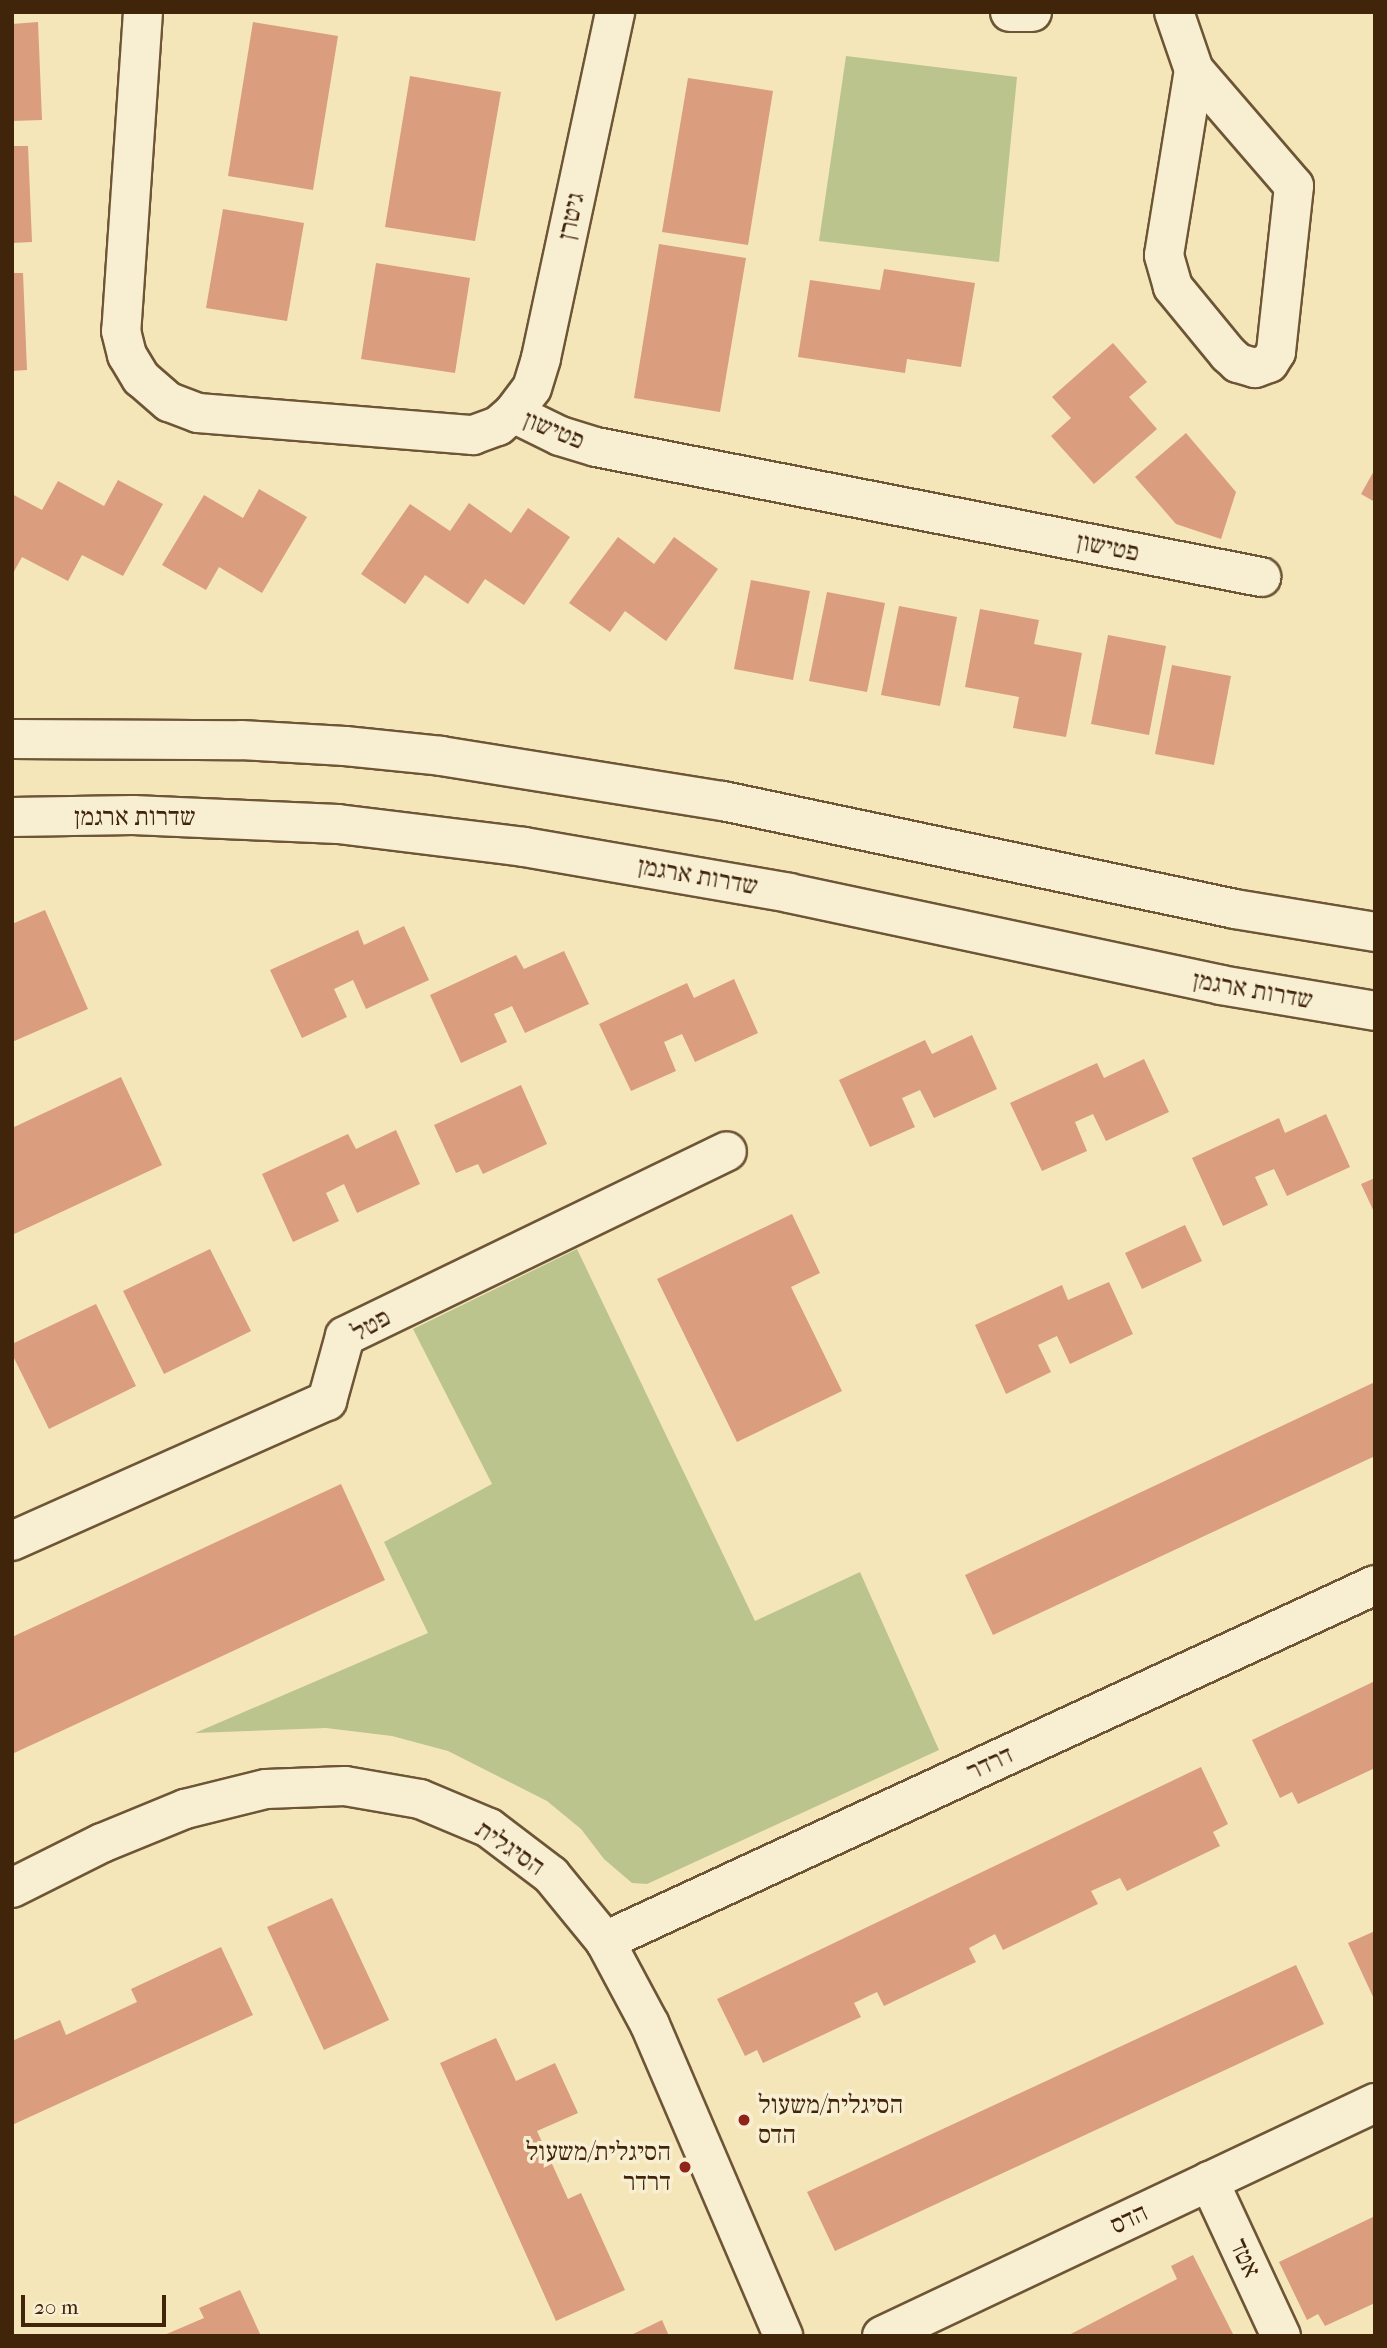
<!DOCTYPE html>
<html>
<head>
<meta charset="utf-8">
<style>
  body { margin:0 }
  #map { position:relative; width:1387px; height:2348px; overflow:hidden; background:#f4e6b9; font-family:"IM FELL French Canon","Frank Ruhl Libre",serif }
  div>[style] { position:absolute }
  .green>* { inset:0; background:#bcc48e }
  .building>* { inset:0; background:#da9d7d }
  .roads { filter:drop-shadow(2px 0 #6e5536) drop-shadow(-2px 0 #6e5536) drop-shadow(0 2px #6e5536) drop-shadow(0 -2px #6e5536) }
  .street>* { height:38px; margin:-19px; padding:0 19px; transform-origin:19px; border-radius:19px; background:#f8efd2 }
  .secondary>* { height:38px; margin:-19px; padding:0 19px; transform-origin:19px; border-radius:19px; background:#f8efd2 }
  .dots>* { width:19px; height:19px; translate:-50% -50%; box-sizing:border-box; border:4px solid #f8efd2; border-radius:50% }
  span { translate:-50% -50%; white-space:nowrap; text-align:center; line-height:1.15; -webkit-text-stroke:7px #f8efd2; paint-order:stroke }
  .street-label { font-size:26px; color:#41250b }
  .poi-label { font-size:26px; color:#41250b }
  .left { translate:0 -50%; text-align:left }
  .right { translate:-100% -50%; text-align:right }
  .frame { position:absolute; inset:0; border:14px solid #41250b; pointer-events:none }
  .scale { position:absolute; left:21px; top:2295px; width:145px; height:32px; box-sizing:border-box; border:4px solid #41250b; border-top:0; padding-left:9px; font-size:21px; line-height:24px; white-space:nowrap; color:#41250b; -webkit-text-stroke:5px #f8efd2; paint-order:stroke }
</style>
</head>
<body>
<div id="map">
  <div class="green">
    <div style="clip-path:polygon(846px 56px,1017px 77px,999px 262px,819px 241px)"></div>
    <div style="clip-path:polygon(577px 1249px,755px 1621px,860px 1572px,939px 1750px,647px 1884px,632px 1883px,604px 1859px,581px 1829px,547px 1801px,448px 1751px,392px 1736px,326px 1728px,195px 1733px,428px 1633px,384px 1542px,492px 1484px,413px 1329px)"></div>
  </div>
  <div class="building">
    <div style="clip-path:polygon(38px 22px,42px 120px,12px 121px,12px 24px)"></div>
    <div style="clip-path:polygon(253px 22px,338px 36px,313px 190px,228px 176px)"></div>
    <div style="clip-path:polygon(410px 76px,501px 92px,475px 241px,385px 227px)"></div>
    <div style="clip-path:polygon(688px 78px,773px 91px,748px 245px,662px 232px)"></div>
    <div style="clip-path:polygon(12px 146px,28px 146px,32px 242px,12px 243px)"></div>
    <div style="clip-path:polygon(223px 209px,304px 223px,287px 321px,206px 308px)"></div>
    <div style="clip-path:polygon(659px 244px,746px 258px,720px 412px,634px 398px)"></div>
    <div style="clip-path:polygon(376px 263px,470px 278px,455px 373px,361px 359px)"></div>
    <div style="clip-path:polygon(884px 269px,975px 283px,961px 367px,907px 359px,905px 373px,798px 357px,810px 280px,880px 290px)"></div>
    <div style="clip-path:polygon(12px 273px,23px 273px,27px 370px,12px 371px)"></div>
    <div style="clip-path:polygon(1113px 343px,1147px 382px,1129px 397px,1157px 429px,1094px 484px,1051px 436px,1071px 418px,1052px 397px)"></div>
    <div style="clip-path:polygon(1186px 433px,1236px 492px,1221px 539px,1176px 524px,1135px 477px)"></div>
    <div style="clip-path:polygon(1375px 469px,1375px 502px,1361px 494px)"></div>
    <div style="clip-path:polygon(118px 480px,163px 504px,123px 576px,82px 555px,68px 581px,22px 557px,12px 575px,12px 494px,42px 510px,58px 481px,104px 506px)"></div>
    <div style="clip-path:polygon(259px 489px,307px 517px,262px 593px,219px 567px,206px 590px,162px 565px,204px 495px,243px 518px)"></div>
    <div style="clip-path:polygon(469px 503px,511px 533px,528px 508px,570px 537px,524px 605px,485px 579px,468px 604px,425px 575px,405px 604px,361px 574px,410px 504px,450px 531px)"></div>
    <div style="clip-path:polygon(618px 537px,654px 564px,674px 537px,718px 569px,666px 641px,625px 611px,610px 632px,569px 603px)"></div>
    <div style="clip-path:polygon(751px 580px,810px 591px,793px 680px,734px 669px)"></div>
    <div style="clip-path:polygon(827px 592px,885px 603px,867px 692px,809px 681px)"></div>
    <div style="clip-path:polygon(899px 606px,957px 617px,940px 706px,881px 695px)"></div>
    <div style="clip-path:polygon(980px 609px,1039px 620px,1034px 644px,1082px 653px,1066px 737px,1013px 728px,1019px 697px,965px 687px)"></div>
    <div style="clip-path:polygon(1108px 635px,1166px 646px,1149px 735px,1091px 724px)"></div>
    <div style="clip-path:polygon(1172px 665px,1231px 676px,1214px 765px,1155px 754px)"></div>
    <div style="clip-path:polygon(45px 910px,88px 1009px,12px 1042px,12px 924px)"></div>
    <div style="clip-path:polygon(404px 926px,429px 980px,366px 1009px,353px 980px,334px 989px,347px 1017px,302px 1038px,270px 970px,358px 930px,364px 945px)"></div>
    <div style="clip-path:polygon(564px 951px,589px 1004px,525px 1033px,512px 1006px,494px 1014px,507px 1042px,461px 1063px,430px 995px,516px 955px,524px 969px)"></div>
    <div style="clip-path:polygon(734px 979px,758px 1033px,695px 1062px,682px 1034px,664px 1042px,676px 1071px,631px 1091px,599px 1024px,687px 983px,694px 998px)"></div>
    <div style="clip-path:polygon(972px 1035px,997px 1089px,934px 1118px,920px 1090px,902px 1098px,915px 1127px,870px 1147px,839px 1080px,925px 1040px,932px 1054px)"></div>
    <div style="clip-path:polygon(1144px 1059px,1169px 1112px,1106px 1141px,1093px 1114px,1075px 1122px,1087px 1151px,1042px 1171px,1010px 1103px,1097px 1063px,1104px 1078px)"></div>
    <div style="clip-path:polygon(121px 1077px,162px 1165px,12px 1235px,12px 1128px)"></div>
    <div style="clip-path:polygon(521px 1085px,547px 1144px,483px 1174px,478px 1164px,456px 1173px,434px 1125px)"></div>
    <div style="clip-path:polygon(1326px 1114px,1350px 1167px,1287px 1196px,1274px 1169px,1255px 1177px,1268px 1205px,1223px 1226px,1192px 1158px,1279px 1118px,1285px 1133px)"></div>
    <div style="clip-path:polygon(396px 1130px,420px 1184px,357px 1213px,344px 1184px,326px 1193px,339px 1221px,293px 1242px,262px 1174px,348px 1134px,356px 1149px)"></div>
    <div style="clip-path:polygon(1375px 1178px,1375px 1214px,1361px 1184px)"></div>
    <div style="clip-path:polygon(792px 1214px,820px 1273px,791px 1287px,842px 1391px,737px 1442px,657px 1279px)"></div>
    <div style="clip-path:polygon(1185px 1225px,1202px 1261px,1142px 1289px,1125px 1253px)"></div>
    <div style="clip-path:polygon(210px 1249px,251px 1331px,164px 1374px,123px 1291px)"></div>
    <div style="clip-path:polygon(1109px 1282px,1133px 1334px,1070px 1364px,1057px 1336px,1038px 1345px,1051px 1372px,1006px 1394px,975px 1325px,1062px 1285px,1068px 1300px)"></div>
    <div style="clip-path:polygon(96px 1304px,136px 1386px,49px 1429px,12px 1354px,12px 1344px)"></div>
    <div style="clip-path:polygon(1375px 1382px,1375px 1456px,993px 1635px,965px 1575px)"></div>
    <div style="clip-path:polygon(341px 1484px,385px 1580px,12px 1754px,12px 1637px)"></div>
    <div style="clip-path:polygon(1375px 1681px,1375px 1768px,1298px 1804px,1292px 1792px,1280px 1798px,1252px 1740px)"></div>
    <div style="clip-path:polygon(1201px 1767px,1228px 1824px,1213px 1832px,1220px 1846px,1127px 1891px,1120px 1878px,1091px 1891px,1098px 1904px,1003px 1950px,995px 1934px,969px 1948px,976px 1962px,884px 2006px,877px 1992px,854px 2003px,861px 2017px,763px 2063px,757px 2050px,745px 2056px,717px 1999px)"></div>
    <div style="clip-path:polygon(332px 1898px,389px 2020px,324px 2050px,267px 1927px)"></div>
    <div style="clip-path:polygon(1375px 1931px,1375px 2001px,1348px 1943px)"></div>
    <div style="clip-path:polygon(221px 1947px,253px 2015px,12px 2125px,12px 2041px,60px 2020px,66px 2035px,137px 2002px,131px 1989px)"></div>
    <div style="clip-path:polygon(1296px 1965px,1324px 2024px,835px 2251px,807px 2192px)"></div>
    <div style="clip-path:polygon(496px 2038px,516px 2081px,555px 2063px,578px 2113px,537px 2131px,568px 2199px,581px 2193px,625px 2290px,556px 2321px,440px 2063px)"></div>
    <div style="clip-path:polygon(1375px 2216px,1375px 2303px,1325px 2326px,1318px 2314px,1307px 2320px,1279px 2262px)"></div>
    <div style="clip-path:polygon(1193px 2255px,1234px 2336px,1067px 2336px,1177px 2279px,1171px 2266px)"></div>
    <div style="clip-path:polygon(240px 2290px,261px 2336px,162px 2336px,204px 2318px,199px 2308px)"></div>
    <div style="clip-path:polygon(662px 2320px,669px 2336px,629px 2336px)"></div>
  </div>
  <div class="roads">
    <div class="street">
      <div style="left:143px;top:12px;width:320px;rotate:93.9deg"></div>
      <div style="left:121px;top:331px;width:25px;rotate:76deg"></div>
      <div style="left:127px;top:355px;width:27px;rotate:59deg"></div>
      <div style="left:141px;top:378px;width:37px;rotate:41deg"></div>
      <div style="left:169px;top:402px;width:31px;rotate:21deg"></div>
      <div style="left:198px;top:413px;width:276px;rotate:4.6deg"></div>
      <div style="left:473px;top:435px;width:27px;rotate:-20deg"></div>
      <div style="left:498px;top:426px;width:20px;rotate:-41deg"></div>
      <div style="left:513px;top:413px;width:52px;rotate:26.1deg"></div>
      <div style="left:560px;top:436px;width:38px;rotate:17deg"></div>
      <div style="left:596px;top:447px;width:678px;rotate:11.06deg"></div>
      <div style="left:1010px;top:12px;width:22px"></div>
      <div style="left:1174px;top:12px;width:61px;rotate:71deg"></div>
      <div style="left:1194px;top:70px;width:153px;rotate:49.2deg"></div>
      <div style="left:1294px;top:186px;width:167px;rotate:96.2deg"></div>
      <div style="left:1276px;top:352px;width:13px;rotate:122deg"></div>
      <div style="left:1269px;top:363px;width:15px;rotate:160deg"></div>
      <div style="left:1255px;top:368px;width:18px;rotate:-164deg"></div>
      <div style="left:1238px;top:363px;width:13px;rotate:-138deg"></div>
      <div style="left:1228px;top:354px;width:87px;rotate:-129.4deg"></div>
      <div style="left:1173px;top:287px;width:33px;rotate:-106deg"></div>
      <div style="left:1164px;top:255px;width:187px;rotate:-80.8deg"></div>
      <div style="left:513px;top:413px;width:31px;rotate:-53deg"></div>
      <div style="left:532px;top:388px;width:31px;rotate:-73deg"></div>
      <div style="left:541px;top:358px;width:354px;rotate:-77.9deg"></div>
      <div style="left:12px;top:1541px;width:345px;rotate:-24deg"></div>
      <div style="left:327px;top:1401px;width:67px;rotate:-74.5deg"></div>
      <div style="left:345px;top:1336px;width:424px;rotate:-25.8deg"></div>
      <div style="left:12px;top:1888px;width:101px;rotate:-26.6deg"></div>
      <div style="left:102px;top:1843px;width:90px;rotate:-22.3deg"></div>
      <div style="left:185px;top:1809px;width:83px;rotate:-13.9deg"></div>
      <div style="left:266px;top:1789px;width:79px;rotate:-2.2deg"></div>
      <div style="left:345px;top:1786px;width:76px;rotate:9.8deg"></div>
      <div style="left:420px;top:1799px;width:75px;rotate:22.8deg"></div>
      <div style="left:489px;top:1828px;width:78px;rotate:37.2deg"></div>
      <div style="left:551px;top:1875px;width:85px;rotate:50.7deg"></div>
      <div style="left:605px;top:1941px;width:95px;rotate:61.8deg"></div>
      <div style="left:650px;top:2025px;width:338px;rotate:66.8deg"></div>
      <div style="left:605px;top:1941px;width:848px;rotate:-24.81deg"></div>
      <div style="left:1209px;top:2181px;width:171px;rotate:65.1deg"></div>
      <div style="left:882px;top:2336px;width:545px;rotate:-25.3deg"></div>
    </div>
    <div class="secondary">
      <div style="left:12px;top:739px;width:229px;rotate:0.3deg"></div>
      <div style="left:241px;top:740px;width:104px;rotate:3.3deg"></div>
      <div style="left:345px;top:746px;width:97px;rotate:5.9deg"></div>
      <div style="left:441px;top:756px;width:286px;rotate:9.1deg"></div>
      <div style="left:723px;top:801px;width:523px;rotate:11.91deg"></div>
      <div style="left:1235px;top:909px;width:142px;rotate:9.3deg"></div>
      <div style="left:12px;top:817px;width:121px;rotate:-0.9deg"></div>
      <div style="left:133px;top:815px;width:205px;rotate:2.5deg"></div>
      <div style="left:338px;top:824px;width:187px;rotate:7deg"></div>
      <div style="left:524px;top:847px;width:269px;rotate:9.8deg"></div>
      <div style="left:789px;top:893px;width:441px;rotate:12deg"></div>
      <div style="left:1220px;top:985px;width:157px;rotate:9.5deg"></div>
    </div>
  </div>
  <div class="dots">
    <div style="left:744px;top:2120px;background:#8f2418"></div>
    <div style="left:685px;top:2167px;background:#8f2418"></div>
  </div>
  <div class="street-label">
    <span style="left:571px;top:216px;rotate:-78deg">גיטרן</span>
    <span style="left:554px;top:430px;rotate:22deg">פטישון</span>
    <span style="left:1108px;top:547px;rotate:11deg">פטישון</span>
    <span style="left:135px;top:817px">שדרות ארגמן</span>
    <span style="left:698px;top:876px;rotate:10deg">שדרות ארגמן</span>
    <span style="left:1253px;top:990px;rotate:10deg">שדרות ארגמן</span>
    <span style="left:371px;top:1325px;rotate:-30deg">פטל</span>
    <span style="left:990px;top:1763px;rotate:-25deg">דרדר</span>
    <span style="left:510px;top:1848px;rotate:34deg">הסיגלית</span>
    <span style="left:1129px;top:2219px;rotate:-25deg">הדס</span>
    <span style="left:1245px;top:2258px;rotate:65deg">אטד</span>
  </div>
  <div class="poi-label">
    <span class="left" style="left:758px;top:2120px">הסיגלית/משעול<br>הדס</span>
    <span class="right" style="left:671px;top:2167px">הסיגלית/משעול<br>דרדר</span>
  </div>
  <div class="frame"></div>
  <div class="scale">20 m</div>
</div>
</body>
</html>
